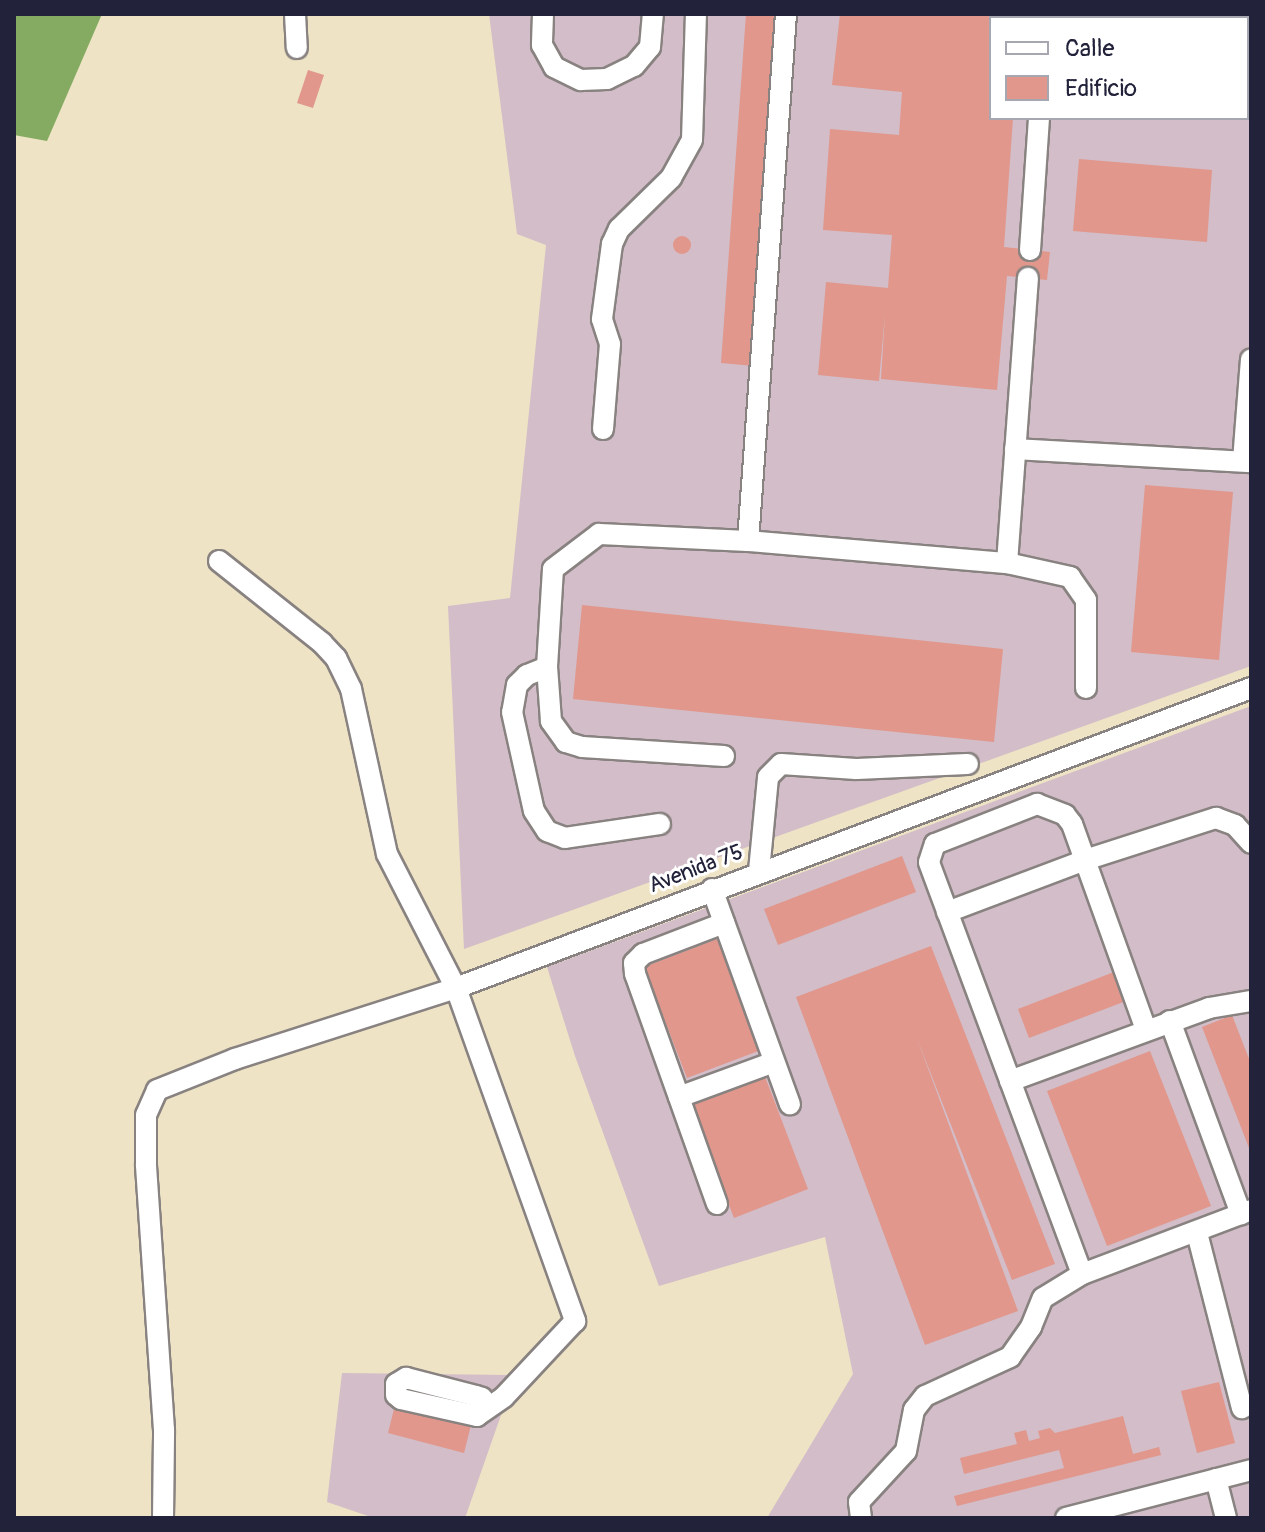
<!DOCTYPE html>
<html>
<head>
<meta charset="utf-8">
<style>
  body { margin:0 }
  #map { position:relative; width:1265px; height:1532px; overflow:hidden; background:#eee3c5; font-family:Pangolin,sans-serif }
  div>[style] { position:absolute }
  .industrial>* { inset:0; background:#d2bdc8 }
  .forest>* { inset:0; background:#84ab61 }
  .building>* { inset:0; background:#e1978b }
  .round { border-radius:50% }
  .roads { filter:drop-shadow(2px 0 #888280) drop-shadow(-2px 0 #888280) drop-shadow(0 2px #888280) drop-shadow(0 -2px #888280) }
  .minor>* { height:20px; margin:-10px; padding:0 10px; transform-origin:10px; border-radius:10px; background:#fff }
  span { translate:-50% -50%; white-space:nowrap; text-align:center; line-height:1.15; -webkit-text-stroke:6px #fff; paint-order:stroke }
  .street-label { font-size:22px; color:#22223b }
  .frame { position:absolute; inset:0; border:16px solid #22223b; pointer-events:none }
  .legend { position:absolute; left:989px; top:16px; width:260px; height:104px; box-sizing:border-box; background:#fff; border:2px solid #a7a7b1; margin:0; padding:10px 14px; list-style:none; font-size:24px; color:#22223b }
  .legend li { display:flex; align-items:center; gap:16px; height:40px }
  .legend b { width:40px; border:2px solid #a7a7b1 }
</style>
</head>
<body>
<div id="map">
  <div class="industrial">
    <div style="clip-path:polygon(evenodd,489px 14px,1251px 14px,1251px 666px,464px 949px,448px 606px,510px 598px,546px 245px,517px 234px,489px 14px,991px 18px,1247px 18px,1247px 118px,991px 118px,991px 18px)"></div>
    <div style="clip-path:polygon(1251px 706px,1251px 1518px,767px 1518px,853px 1374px,825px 1237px,659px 1286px,575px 1056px,547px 967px)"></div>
    <div style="clip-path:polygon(342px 1373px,515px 1375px,465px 1518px,374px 1518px,327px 1502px)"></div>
  </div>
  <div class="forest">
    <div style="clip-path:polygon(14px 14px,102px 14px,47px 141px,14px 135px)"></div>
  </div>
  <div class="building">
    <div style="clip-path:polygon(746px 14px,780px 14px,754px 366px,721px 363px)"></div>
    <div style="clip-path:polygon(840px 14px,1020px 14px,1020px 18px,991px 18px,991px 118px,1013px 118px,1004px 247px,1050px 252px,1047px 280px,1007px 276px,997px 390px,881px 379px,885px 314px,879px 381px,818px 375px,826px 282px,888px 288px,892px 235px,823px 230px,830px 129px,899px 135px,902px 92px,832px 85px)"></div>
    <div style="clip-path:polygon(308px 70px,324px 75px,313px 108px,297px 103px)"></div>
    <div style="clip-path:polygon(1079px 159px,1212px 170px,1207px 242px,1073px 231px)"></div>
    <div class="round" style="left:673px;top:236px;width:18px;height:18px"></div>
    <div style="clip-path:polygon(1145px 485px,1233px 492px,1219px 660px,1131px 652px)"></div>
    <div style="clip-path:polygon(582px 605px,1003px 649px,994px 742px,573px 699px)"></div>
    <div style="clip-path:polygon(902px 856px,916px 892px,778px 945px,764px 909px)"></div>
    <div style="clip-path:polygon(717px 939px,761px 1050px,687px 1078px,644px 967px)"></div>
    <div style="clip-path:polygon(931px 946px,1055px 1264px,1012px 1280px,916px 1036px,1018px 1311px,925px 1345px,796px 997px)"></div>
    <div style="clip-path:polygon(1114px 972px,1126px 1001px,1029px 1038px,1018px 1009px)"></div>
    <div style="clip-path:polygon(1232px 1015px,1251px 1064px,1251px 1153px,1202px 1027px)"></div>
    <div style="clip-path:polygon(1150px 1051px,1211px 1206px,1107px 1246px,1047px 1091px)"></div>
    <div style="clip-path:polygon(764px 1074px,808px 1189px,734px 1218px,690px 1103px)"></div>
    <div style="clip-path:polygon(1219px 1382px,1235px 1443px,1197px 1453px,1181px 1391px)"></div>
    <div style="clip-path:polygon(395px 1405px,471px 1425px,464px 1453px,388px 1433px)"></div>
    <div style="clip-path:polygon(1123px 1416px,1133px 1454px,1159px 1447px,1161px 1455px,957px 1506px,954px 1496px,1064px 1468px,1059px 1450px,964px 1474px,960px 1458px,1017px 1444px,1014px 1433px,1026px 1430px,1029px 1441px,1040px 1438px,1038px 1431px,1050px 1428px,1055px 1433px)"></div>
  </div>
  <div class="roads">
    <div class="minor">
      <div style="left:295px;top:14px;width:34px;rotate:87deg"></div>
      <div style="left:543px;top:14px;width:31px;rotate:92deg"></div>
      <div style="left:542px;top:45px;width:25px;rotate:61deg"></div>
      <div style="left:554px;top:67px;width:30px;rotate:26deg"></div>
      <div style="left:581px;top:80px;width:26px;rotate:-2deg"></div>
      <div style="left:607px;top:79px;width:30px;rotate:-26deg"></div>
      <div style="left:634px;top:66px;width:25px;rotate:-50deg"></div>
      <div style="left:650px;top:47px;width:33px;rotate:-85deg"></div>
      <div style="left:786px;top:14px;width:528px;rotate:94.12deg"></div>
      <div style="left:748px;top:541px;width:260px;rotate:4.9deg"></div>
      <div style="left:1007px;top:563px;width:286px;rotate:-85.8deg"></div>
      <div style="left:1046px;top:18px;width:4px;rotate:-76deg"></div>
      <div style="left:1030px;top:250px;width:132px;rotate:-86.1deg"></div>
      <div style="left:603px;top:429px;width:85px;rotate:-85.3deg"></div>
      <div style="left:610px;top:344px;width:26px;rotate:-108deg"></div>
      <div style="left:602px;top:319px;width:76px;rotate:-82.4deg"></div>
      <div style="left:612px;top:244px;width:17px;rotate:-65deg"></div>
      <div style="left:619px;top:229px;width:73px;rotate:-44.4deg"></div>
      <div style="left:671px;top:178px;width:43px;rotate:-61.1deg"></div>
      <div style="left:692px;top:140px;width:126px;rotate:-88.2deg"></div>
      <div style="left:1015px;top:449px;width:236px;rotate:3.2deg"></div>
      <div style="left:1243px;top:461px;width:102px;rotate:-85.5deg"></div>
      <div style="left:219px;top:561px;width:132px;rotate:38.5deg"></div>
      <div style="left:322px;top:643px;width:21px;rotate:47deg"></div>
      <div style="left:336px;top:658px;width:34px;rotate:64deg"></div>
      <div style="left:351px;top:689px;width:169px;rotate:77.7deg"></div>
      <div style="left:387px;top:854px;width:151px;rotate:62.8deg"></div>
      <div style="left:456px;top:988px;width:354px;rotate:70.3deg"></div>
      <div style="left:575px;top:1321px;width:104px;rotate:133.1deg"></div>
      <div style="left:504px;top:1397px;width:33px;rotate:145deg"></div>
      <div style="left:477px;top:1416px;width:78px;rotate:-167.4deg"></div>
      <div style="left:401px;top:1399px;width:6px;rotate:-141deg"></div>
      <div style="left:396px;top:1395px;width:11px;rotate:-90deg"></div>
      <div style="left:396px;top:1384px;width:12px;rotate:-31deg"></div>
      <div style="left:406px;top:1378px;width:72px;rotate:14.4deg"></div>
      <div style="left:476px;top:1396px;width:6px;rotate:18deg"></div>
      <div style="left:482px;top:1398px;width:11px;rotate:80deg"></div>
      <div style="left:1007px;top:563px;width:65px;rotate:12.5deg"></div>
      <div style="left:1070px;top:577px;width:28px;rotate:55deg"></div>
      <div style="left:1086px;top:600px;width:88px;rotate:90deg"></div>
      <div style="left:547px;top:667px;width:22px;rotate:158deg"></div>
      <div style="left:527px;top:675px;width:14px;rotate:135deg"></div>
      <div style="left:517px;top:685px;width:27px;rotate:100deg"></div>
      <div style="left:512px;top:712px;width:101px;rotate:77.5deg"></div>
      <div style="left:534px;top:811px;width:24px;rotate:57deg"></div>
      <div style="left:547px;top:831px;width:19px;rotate:21deg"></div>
      <div style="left:565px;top:838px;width:96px;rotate:-8.4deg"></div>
      <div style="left:724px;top:756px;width:142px;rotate:-176.4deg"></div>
      <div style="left:582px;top:747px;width:17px;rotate:-163deg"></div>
      <div style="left:566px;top:742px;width:26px;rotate:-126deg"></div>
      <div style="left:551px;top:721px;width:54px;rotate:-94.2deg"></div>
      <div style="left:547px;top:667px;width:98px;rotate:-86.5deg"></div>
      <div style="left:553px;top:569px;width:58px;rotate:-37.3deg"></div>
      <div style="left:599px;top:534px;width:149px;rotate:2.7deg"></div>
      <div style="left:759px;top:871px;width:94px;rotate:-84.5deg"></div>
      <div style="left:768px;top:777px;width:18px;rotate:-45deg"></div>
      <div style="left:781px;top:764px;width:75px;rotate:3.8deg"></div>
      <div style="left:856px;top:769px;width:112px;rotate:-2.6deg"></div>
      <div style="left:712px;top:889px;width:229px;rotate:70.1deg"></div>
      <div style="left:947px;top:912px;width:147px;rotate:-20.6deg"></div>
      <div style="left:1085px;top:860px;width:138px;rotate:-17.8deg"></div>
      <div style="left:1216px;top:818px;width:20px;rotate:20deg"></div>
      <div style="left:1235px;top:825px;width:24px;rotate:48deg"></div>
      <div style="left:1170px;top:1021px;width:206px;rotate:69.8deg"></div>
      <div style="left:1010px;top:1081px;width:212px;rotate:-20.1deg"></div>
      <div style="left:1209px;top:1008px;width:43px;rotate:-9.5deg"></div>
      <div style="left:679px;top:1097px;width:101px;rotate:-20.2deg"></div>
      <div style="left:717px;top:1204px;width:244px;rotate:-109.6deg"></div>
      <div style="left:635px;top:974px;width:11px;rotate:-95deg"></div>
      <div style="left:634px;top:963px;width:13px;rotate:-45deg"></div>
      <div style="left:643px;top:954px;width:87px;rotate:-20.9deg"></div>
      <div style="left:1197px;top:1233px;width:181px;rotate:75.6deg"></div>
      <div style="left:1082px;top:1274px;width:439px;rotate:-110.4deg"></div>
      <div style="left:929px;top:862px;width:19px;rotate:-72deg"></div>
      <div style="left:935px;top:844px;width:110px;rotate:-21.4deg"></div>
      <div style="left:1037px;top:804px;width:30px;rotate:21deg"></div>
      <div style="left:1065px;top:815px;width:11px;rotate:52deg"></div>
      <div style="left:1072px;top:824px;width:219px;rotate:70.2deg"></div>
      <div style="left:1216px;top:1479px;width:40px;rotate:75.6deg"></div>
      <div style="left:163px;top:1518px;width:88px;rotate:-89.3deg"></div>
      <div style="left:164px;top:1430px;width:267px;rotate:-93.9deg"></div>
      <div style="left:146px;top:1164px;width:49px;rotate:-90deg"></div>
      <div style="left:146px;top:1115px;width:27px;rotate:-66deg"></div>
      <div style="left:157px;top:1090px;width:84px;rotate:-21.7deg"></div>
      <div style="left:235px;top:1059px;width:232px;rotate:-17.8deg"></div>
      <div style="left:456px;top:988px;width:850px;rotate:-20.67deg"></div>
      <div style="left:861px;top:1518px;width:16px;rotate:-97deg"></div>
      <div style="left:859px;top:1502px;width:69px;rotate:-47.3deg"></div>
      <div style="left:906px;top:1451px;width:42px;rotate:-79deg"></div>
      <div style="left:914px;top:1410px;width:18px;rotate:-52deg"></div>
      <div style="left:925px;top:1396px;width:94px;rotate:-24.6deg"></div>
      <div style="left:1010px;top:1357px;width:37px;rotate:-55deg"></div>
      <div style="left:1031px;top:1327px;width:31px;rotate:-68deg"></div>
      <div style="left:1043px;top:1298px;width:46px;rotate:-31.6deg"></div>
      <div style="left:1082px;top:1274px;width:181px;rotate:-20.7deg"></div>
      <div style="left:1066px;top:1518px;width:191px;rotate:-14.5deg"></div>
    </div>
  </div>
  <div class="street-label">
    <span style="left:696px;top:869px;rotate:-21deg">Avenida 75</span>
  </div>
  <div class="frame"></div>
  <ul class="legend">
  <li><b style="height:10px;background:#fff"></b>Calle</li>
  <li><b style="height:22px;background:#e1978b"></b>Edificio</li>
  </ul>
</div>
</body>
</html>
